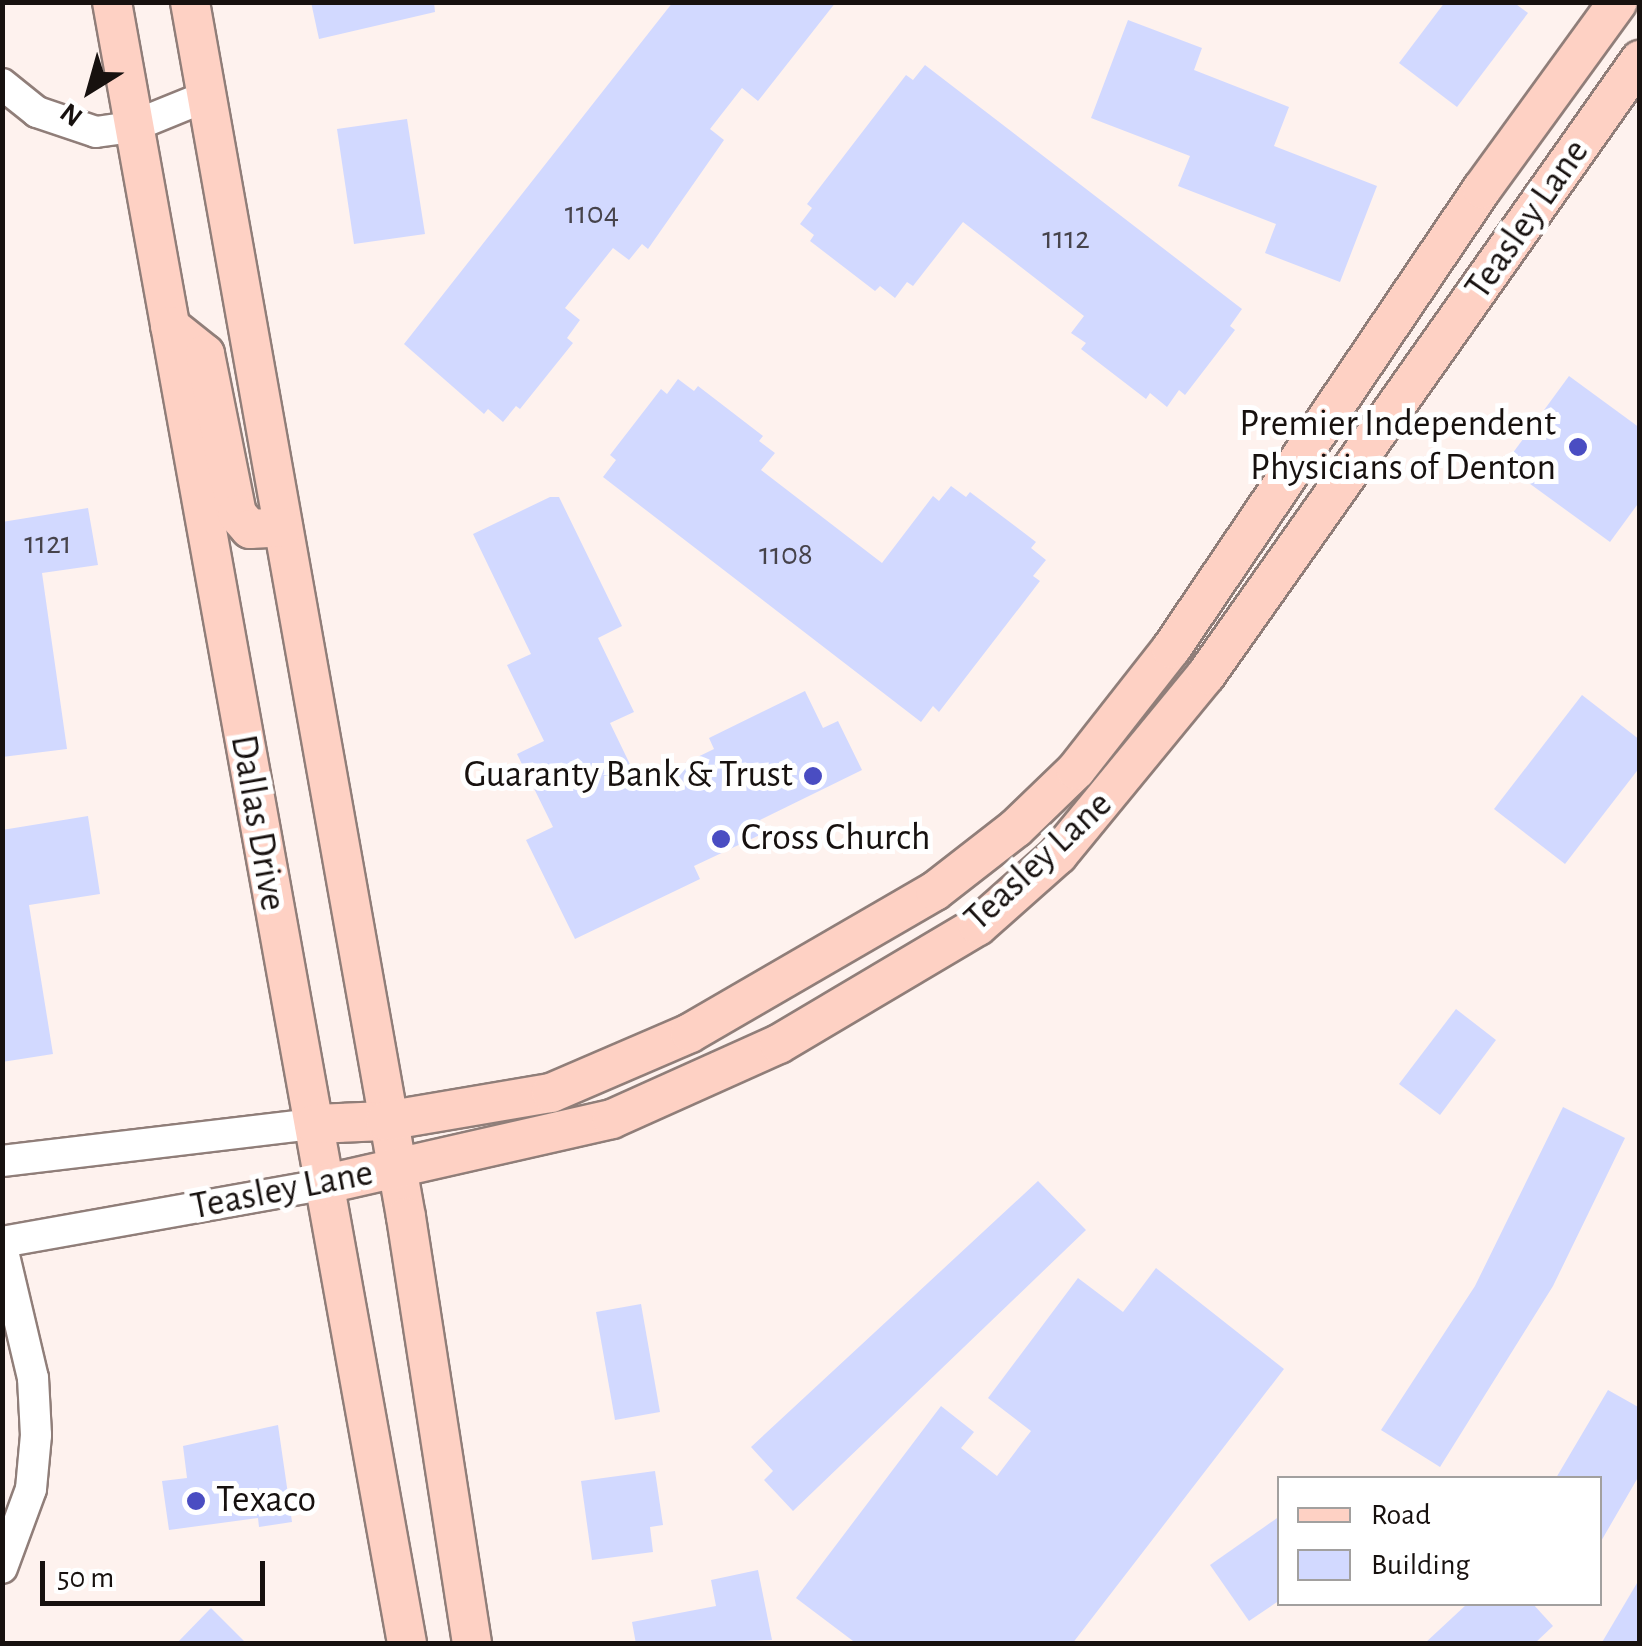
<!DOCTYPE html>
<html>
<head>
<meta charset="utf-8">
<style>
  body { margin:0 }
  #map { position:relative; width:1642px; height:1646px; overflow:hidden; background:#fef2ee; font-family:"Alegreya Sans",sans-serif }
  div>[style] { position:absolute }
  .building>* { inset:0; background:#d2d9ff }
  .roads { filter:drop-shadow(2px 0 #907e79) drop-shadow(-2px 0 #907e79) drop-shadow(0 2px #907e79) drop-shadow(0 -2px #907e79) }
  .minor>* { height:30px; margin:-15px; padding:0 15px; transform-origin:15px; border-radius:15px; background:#fff }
  .major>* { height:38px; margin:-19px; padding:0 19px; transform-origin:19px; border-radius:19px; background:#fed1c4 }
  .dots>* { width:28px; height:28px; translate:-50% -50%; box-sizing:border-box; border:5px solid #fff; border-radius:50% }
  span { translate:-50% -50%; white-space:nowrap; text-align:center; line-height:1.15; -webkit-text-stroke:10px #fff; paint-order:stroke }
  .number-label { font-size:32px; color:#46434b }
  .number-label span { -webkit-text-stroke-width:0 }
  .street-label { font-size:38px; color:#17110f }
  .poi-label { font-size:38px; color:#17110f }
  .right { translate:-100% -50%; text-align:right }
  .left { translate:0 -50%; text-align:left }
  .frame { position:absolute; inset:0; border:5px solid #17110f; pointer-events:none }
  .legend { position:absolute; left:1277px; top:1476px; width:325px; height:130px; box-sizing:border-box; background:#fff; border:2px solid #a2a09f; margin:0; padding:12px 18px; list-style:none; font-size:30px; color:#17110f }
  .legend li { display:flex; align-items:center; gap:20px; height:50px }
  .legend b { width:50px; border:2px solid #a2a09f }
  .north { position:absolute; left:40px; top:40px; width:100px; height:100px; -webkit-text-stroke:8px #fff; paint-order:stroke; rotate:217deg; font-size:28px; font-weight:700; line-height:40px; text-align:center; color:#17110f }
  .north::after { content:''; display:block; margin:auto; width:35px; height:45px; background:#17110f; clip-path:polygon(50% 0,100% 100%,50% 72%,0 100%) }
  .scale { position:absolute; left:40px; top:1561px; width:225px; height:45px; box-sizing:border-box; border:5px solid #17110f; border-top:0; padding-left:12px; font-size:30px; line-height:35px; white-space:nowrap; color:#17110f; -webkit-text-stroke:8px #fff; paint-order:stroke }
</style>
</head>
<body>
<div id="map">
  <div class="building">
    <div style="clip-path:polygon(311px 2px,434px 2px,435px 12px,319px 39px)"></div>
    <div style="clip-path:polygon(673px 2px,836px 2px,758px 101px,742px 88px,710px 129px,724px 140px,648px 249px,642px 244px,629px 260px,613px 248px,565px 308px,580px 320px,567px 338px,573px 343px,520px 409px,516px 406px,503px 422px,488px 409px,484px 414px,404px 344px)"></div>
    <div style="clip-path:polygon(1445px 2px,1513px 2px,1528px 13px,1457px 107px,1399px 63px)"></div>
    <div style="clip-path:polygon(1128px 20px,1202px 48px,1194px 70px,1289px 107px,1274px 146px,1377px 186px,1340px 282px,1265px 253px,1276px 224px,1178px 186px,1190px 156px,1091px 118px)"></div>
    <div style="clip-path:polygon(925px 65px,1242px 309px,1230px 326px,1235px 330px,1185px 395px,1179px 390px,1167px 407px,1150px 393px,1146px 399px,1081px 349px,1086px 343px,1071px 333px,1084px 316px,963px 222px,913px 286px,907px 282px,895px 298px,880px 286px,875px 291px,810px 241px,814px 235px,800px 224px,812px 208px,807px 204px,906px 75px,913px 80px)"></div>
    <div style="clip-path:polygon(407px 119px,425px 234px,354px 244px,337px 129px)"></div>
    <div style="clip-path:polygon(1569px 376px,1640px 428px,1640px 501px,1610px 542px,1504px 465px)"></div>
    <div style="clip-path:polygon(678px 379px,694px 391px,698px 386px,763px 436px,759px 441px,775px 453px,761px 470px,882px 563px,933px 496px,939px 501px,951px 486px,966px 497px,970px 492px,1036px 542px,1031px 548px,1046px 560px,1033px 576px,1040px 581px,939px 712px,933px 706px,921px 722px,603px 477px,616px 460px,610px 455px,661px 389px,667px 394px)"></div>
    <div style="clip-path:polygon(550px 497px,559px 497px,622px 626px,598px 638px,634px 712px,610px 723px,640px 785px,714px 749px,709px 738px,805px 691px,823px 728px,838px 721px,862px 770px,760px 820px,766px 832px,694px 866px,700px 879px,575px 939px,526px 840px,553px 827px,517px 754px,544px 741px,507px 665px,531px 654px,473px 534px)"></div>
    <div style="clip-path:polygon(88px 508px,98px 565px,42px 573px,67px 749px,2px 757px,2px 522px)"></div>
    <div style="clip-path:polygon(1582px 695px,1640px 740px,1640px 767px,1565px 864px,1494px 809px)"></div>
    <div style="clip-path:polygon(88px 816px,100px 894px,29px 905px,53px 1054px,2px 1062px,2px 830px)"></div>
    <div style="clip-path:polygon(1456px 1009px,1496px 1040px,1440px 1115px,1399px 1084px)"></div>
    <div style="clip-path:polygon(1563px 1107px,1625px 1138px,1553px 1286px,1440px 1467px,1381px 1430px,1475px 1286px)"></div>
    <div style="clip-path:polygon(1038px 1181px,1086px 1230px,793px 1511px,764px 1480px,773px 1471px,751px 1447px)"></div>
    <div style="clip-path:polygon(1156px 1268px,1284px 1369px,1072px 1644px,857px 1644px,796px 1598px,941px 1406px,974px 1432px,961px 1448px,997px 1476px,1031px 1431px,988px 1398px,1078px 1278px,1123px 1312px)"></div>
    <div style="clip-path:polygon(641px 1304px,660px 1412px,615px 1420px,596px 1312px)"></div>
    <div style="clip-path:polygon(1608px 1390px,1640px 1408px,1640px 1474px,1600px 1543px,1600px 1478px,1556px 1478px)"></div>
    <div style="clip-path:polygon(278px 1425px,292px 1522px,259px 1527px,258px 1518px,169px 1530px,162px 1481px,187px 1478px,183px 1446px)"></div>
    <div style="clip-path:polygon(655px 1471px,663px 1525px,650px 1527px,653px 1552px,592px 1560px,581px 1481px)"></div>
    <div style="clip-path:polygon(1280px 1516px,1280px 1600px,1249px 1621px,1210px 1565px)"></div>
    <div style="clip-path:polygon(758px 1570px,772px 1640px,636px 1644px,632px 1622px,716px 1606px,711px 1580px)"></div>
    <div style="clip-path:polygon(1640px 1578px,1640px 1644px,1601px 1644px)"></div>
    <div style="clip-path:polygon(1467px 1604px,1533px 1604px,1553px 1626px,1534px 1644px,1424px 1644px)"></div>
    <div style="clip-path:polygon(211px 1608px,247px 1644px,176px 1644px)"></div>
  </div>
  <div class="roads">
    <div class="minor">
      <div style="left:2px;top:84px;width:45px;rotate:38.7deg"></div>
      <div style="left:37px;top:112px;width:62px;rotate:18.7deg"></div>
      <div style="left:96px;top:132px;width:35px;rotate:-8deg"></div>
      <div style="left:131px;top:127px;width:82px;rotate:-22.2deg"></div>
      <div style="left:2px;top:1161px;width:314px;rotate:-6.8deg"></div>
      <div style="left:2px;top:1242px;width:329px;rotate:-10.1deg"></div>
      <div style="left:2px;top:1247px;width:135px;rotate:76.7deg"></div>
      <div style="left:33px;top:1378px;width:57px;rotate:87deg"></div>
      <div style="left:36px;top:1435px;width:54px;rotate:95.3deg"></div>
      <div style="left:31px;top:1489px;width:84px;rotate:110.2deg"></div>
    </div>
    <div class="major">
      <div style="left:112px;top:2px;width:1668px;rotate:79.81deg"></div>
      <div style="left:190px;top:2px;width:1234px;rotate:79.92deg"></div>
      <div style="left:406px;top:1217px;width:432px;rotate:81.2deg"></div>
      <div style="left:170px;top:326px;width:45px;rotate:38.7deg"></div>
      <div style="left:205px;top:354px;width:163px;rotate:78.7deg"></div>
      <div style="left:237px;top:514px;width:20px;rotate:49deg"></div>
      <div style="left:250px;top:529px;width:33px;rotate:-3deg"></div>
      <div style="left:314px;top:1124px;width:71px;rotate:-2.4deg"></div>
      <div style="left:385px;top:1121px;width:168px;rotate:-9.6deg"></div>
      <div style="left:551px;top:1093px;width:151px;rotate:-23.3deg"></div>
      <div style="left:690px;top:1033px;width:283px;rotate:-30.1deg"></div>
      <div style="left:935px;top:891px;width:103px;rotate:-37.9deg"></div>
      <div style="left:1016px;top:828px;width:83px;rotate:-44deg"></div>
      <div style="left:1076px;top:770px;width:154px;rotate:-51.9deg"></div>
      <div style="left:1171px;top:649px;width:555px;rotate:-55.94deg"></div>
      <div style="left:1482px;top:189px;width:231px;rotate:-54deg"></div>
      <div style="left:326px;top:1184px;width:293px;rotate:-12.8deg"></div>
      <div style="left:612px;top:1119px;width:183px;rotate:-24.2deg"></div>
      <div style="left:779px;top:1044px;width:231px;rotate:-30.7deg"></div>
      <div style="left:978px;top:926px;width:107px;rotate:-41.6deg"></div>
      <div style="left:1058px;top:855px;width:233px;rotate:-50.6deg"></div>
      <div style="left:1206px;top:675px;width:753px;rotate:-54.79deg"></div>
    </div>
  </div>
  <div class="dots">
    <div style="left:1578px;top:447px;background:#4a4dc2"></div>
    <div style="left:813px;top:776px;background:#4a4dc2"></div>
    <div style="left:721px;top:839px;background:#4a4dc2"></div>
    <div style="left:196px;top:1501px;background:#4a4dc2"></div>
  </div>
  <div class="number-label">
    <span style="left:592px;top:213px">1104</span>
    <span style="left:1066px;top:238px">1112</span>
    <span style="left:48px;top:543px">1121</span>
    <span style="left:786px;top:554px">1108</span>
  </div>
  <div class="street-label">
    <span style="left:1528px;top:220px;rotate:-55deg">Teasley Lane</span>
    <span style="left:257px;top:823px;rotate:80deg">Dallas Drive</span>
    <span style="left:1039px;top:862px;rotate:-43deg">Teasley Lane</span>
    <span style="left:282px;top:1191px;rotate:-11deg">Teasley Lane</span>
  </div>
  <div class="poi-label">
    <span class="right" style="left:1556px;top:447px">Premier Independent<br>Physicians of Denton</span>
    <span class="right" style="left:793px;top:776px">Guaranty Bank &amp; Trust</span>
    <span class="left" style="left:741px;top:839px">Cross Church</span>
    <span class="left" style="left:216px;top:1501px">Texaco</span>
  </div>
  <div class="frame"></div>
  <ul class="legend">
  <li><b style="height:12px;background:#fed1c4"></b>Road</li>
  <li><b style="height:28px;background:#d2d9ff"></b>Building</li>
  </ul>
  <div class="north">N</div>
  <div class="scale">50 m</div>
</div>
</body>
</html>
